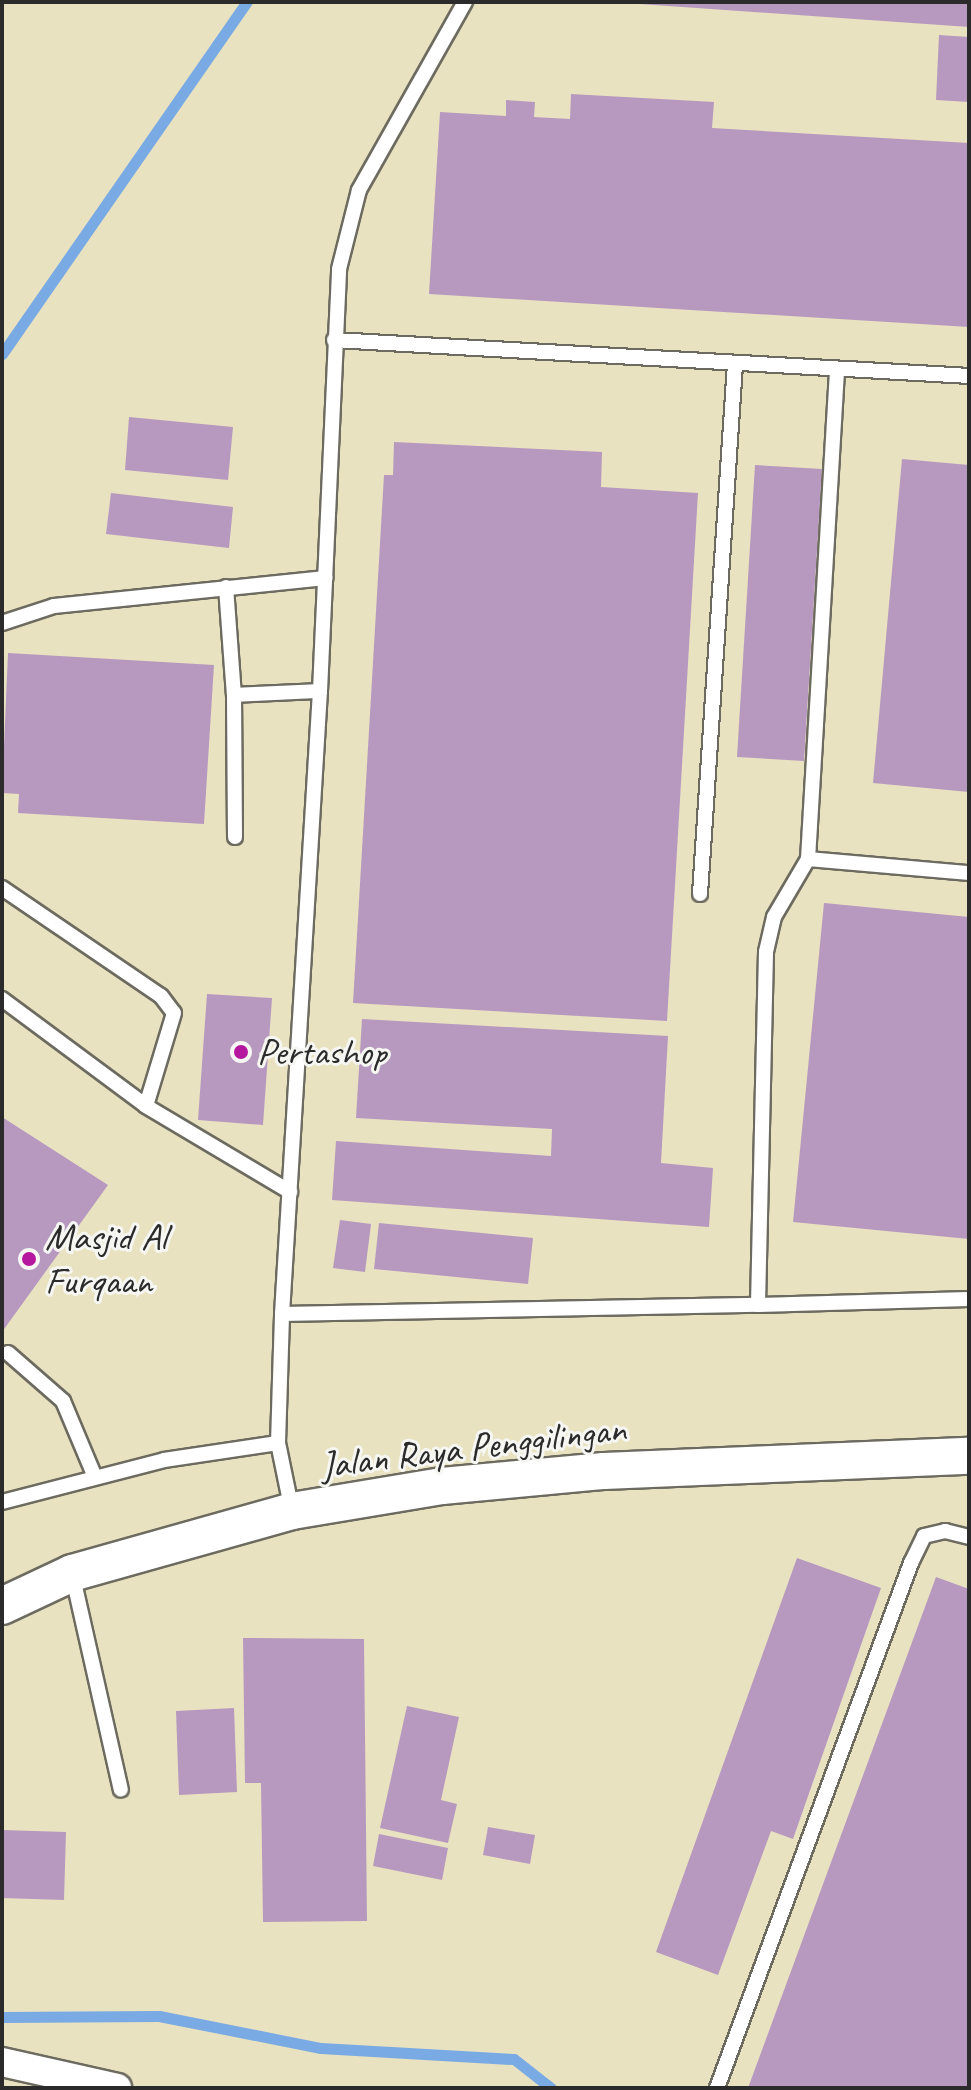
<!DOCTYPE html>
<html>
<head>
<meta charset="utf-8">
<style>
  body { margin:0 }
  #map { position:relative; width:971px; height:2090px; overflow:hidden; background:#e8e2c1; font-family:Caveat,sans-serif }
  div>[style] { position:absolute }
  .stream>* { height:11px; margin:-5.5px; padding:0 5.5px; transform-origin:5.5px; border-radius:5.5px; background:#7aaae4 }
  .building>* { inset:0; background:#b799bf }
  .roads { filter:drop-shadow(2px 0 #6d6b60) drop-shadow(-2px 0 #6d6b60) drop-shadow(0 2px #6d6b60) drop-shadow(0 -2px #6d6b60) }
  .service>* { height:14px; margin:-7px; padding:0 7px; transform-origin:7px; border-radius:7px; background:#fff }
  .minor>* { height:28px; margin:-14px; padding:0 14px; transform-origin:14px; border-radius:14px; background:#fff }
  .tertiary>* { height:36px; margin:-18px; padding:0 18px; transform-origin:18px; border-radius:18px; background:#fff }
  .dots>* { width:22px; height:22px; translate:-50% -50%; box-sizing:border-box; border:4px solid #f6f6f2; border-radius:50% }
  span { translate:-50% -50%; white-space:nowrap; text-align:center; line-height:1.15; -webkit-text-stroke:6px #f6f6f2; paint-order:stroke }
  .poi-label { font-size:38px; color:#2b2b2b }
  .left { translate:0 -50%; text-align:left }
  .street-label { font-size:38px; color:#2b2b2b }
  .frame { position:absolute; inset:0; border:4px solid #2b2b2b; pointer-events:none }
</style>
</head>
<body>
<div id="map">
  <div class="stream">
    <div style="left:2px;top:354px;width:429px;rotate:-55.2deg"></div>
    <div style="left:2px;top:2017px;width:157px;rotate:-0.4deg"></div>
    <div style="left:159px;top:2016px;width:165px;rotate:11.2deg"></div>
    <div style="left:321px;top:2048px;width:193px;rotate:3.3deg"></div>
    <div style="left:514px;top:2059px;width:47px;rotate:38.1deg"></div>
  </div>
  <div class="building">
    <div style="clip-path:polygon(640px 2px,969px 2px,969px 27px,640px 4px)"></div>
    <div style="clip-path:polygon(939px 35px,969px 37px,969px 102px,936px 100px)"></div>
    <div style="clip-path:polygon(571px 94px,714px 102px,712px 128px,969px 143px,969px 327px,429px 294px,440px 112px,506px 116px,506px 100px,535px 102px,534px 117px,570px 119px)"></div>
    <div style="clip-path:polygon(129px 417px,233px 427px,228px 480px,125px 470px)"></div>
    <div style="clip-path:polygon(394px 442px,602px 452px,601px 487px,698px 493px,667px 1021px,353px 1003px,384px 475px,393px 475px)"></div>
    <div style="clip-path:polygon(902px 459px,969px 465px,969px 792px,873px 783px)"></div>
    <div style="clip-path:polygon(755px 465px,822px 469px,804px 761px,737px 757px)"></div>
    <div style="clip-path:polygon(111px 493px,233px 507px,229px 548px,106px 534px)"></div>
    <div style="clip-path:polygon(8px 653px,214px 665px,204px 824px,18px 813px,19px 794px,2px 793px)"></div>
    <div style="clip-path:polygon(824px 903px,969px 917px,969px 1239px,793px 1222px)"></div>
    <div style="clip-path:polygon(207px 994px,272px 998px,263px 1125px,198px 1120px)"></div>
    <div style="clip-path:polygon(362px 1019px,668px 1036px,661px 1163px,713px 1168px,709px 1227px,332px 1200px,336px 1141px,551px 1156px,552px 1129px,356px 1118px)"></div>
    <div style="clip-path:polygon(2px 1117px,108px 1185px,2px 1332px)"></div>
    <div style="clip-path:polygon(340px 1220px,371px 1224px,365px 1272px,333px 1268px)"></div>
    <div style="clip-path:polygon(379px 1223px,533px 1238px,528px 1284px,374px 1269px)"></div>
    <div style="clip-path:polygon(797px 1558px,881px 1588px,793px 1839px,771px 1831px,718px 1975px,656px 1952px)"></div>
    <div style="clip-path:polygon(936px 1577px,969px 1589px,969px 2088px,748px 2088px)"></div>
    <div style="clip-path:polygon(243px 1638px,364px 1639px,367px 1921px,263px 1922px,261px 1783px,245px 1783px)"></div>
    <div style="clip-path:polygon(407px 1706px,459px 1717px,441px 1800px,457px 1804px,448px 1843px,380px 1828px)"></div>
    <div style="clip-path:polygon(234px 1708px,237px 1792px,179px 1795px,176px 1711px)"></div>
    <div style="clip-path:polygon(488px 1827px,535px 1835px,530px 1864px,483px 1855px)"></div>
    <div style="clip-path:polygon(3px 1830px,66px 1832px,64px 1900px,2px 1898px)"></div>
    <div style="clip-path:polygon(379px 1834px,448px 1848px,442px 1880px,373px 1866px)"></div>
  </div>
  <div class="roads">
    <div class="service">
      <div style="left:334px;top:340px;width:636px;rotate:3.24deg"></div>
      <div style="left:837px;top:371px;width:489px;rotate:93.4deg"></div>
      <div style="left:808px;top:859px;width:162px;rotate:5deg"></div>
      <div style="left:226px;top:587px;width:108px;rotate:85.8deg"></div>
      <div style="left:2px;top:623px;width:55px;rotate:-18.1deg"></div>
      <div style="left:54px;top:606px;width:273px;rotate:-5.9deg"></div>
      <div style="left:235px;top:837px;width:142px;rotate:-90.4deg"></div>
      <div style="left:234px;top:695px;width:86px;rotate:-2.7deg"></div>
      <div style="left:808px;top:859px;width:67px;rotate:120.4deg"></div>
      <div style="left:774px;top:917px;width:36px;rotate:103deg"></div>
      <div style="left:766px;top:952px;width:353px;rotate:91.3deg"></div>
      <div style="left:758px;top:1305px;width:211px;rotate:-1.6deg"></div>
      <div style="left:2px;top:888px;width:192px;rotate:34.2deg"></div>
      <div style="left:161px;top:996px;width:21px;rotate:53deg"></div>
      <div style="left:174px;top:1013px;width:97px;rotate:106.8deg"></div>
      <div style="left:700px;top:894px;width:531px;rotate:-86.22deg"></div>
      <div style="left:2px;top:999px;width:179px;rotate:36.6deg"></div>
      <div style="left:146px;top:1106px;width:168px;rotate:30.8deg"></div>
      <div style="left:282px;top:1314px;width:476px;rotate:-1.1deg"></div>
      <div style="left:8px;top:1353px;width:73px;rotate:41.1deg"></div>
      <div style="left:63px;top:1401px;width:82px;rotate:67.2deg"></div>
      <div style="left:2px;top:1502px;width:167px;rotate:-14.5deg"></div>
      <div style="left:164px;top:1460px;width:115px;rotate:-8.5deg"></div>
      <div style="left:292px;top:1511px;width:69px;rotate:-101.6deg"></div>
      <div style="left:278px;top:1443px;width:129px;rotate:-88.2deg"></div>
      <div style="left:282px;top:1314px;width:624px;rotate:-86.51deg"></div>
      <div style="left:320px;top:691px;width:422px;rotate:-87.4deg"></div>
      <div style="left:339px;top:269px;width:81px;rotate:-75.8deg"></div>
      <div style="left:359px;top:190px;width:216px;rotate:-60.6deg"></div>
      <div style="left:72px;top:1573px;width:222px;rotate:77.3deg"></div>
      <div style="left:717px;top:2088px;width:560px;rotate:-69.72deg"></div>
      <div style="left:911px;top:1563px;width:30px;rotate:-64deg"></div>
      <div style="left:924px;top:1536px;width:22px;rotate:-13deg"></div>
      <div style="left:945px;top:1531px;width:25px;rotate:14deg"></div>
    </div>
    <div class="minor">
      <div style="left:2px;top:2062px;width:118px;rotate:12.7deg"></div>
    </div>
    <div class="tertiary">
      <div style="left:2px;top:1606px;width:77px;rotate:-25.2deg"></div>
      <div style="left:72px;top:1573px;width:229px;rotate:-15.7deg"></div>
      <div style="left:292px;top:1511px;width:152px;rotate:-9.5deg"></div>
      <div style="left:442px;top:1486px;width:163px;rotate:-5.3deg"></div>
      <div style="left:604px;top:1471px;width:365px;rotate:-2.4deg"></div>
    </div>
  </div>
  <div class="dots">
    <div style="left:241px;top:1052px;background:#b5179e"></div>
    <div style="left:29px;top:1259px;background:#b5179e"></div>
  </div>
  <div class="poi-label">
    <span class="left" style="left:257px;top:1052px">Pertashop</span>
    <span class="left" style="left:45px;top:1259px">Masjid Al<br>Furqaan</span>
  </div>
  <div class="street-label">
    <span style="left:473px;top:1447px;rotate:-7deg">Jalan Raya Penggilingan</span>
  </div>
  <div class="frame"></div>
</div>
</body>
</html>
